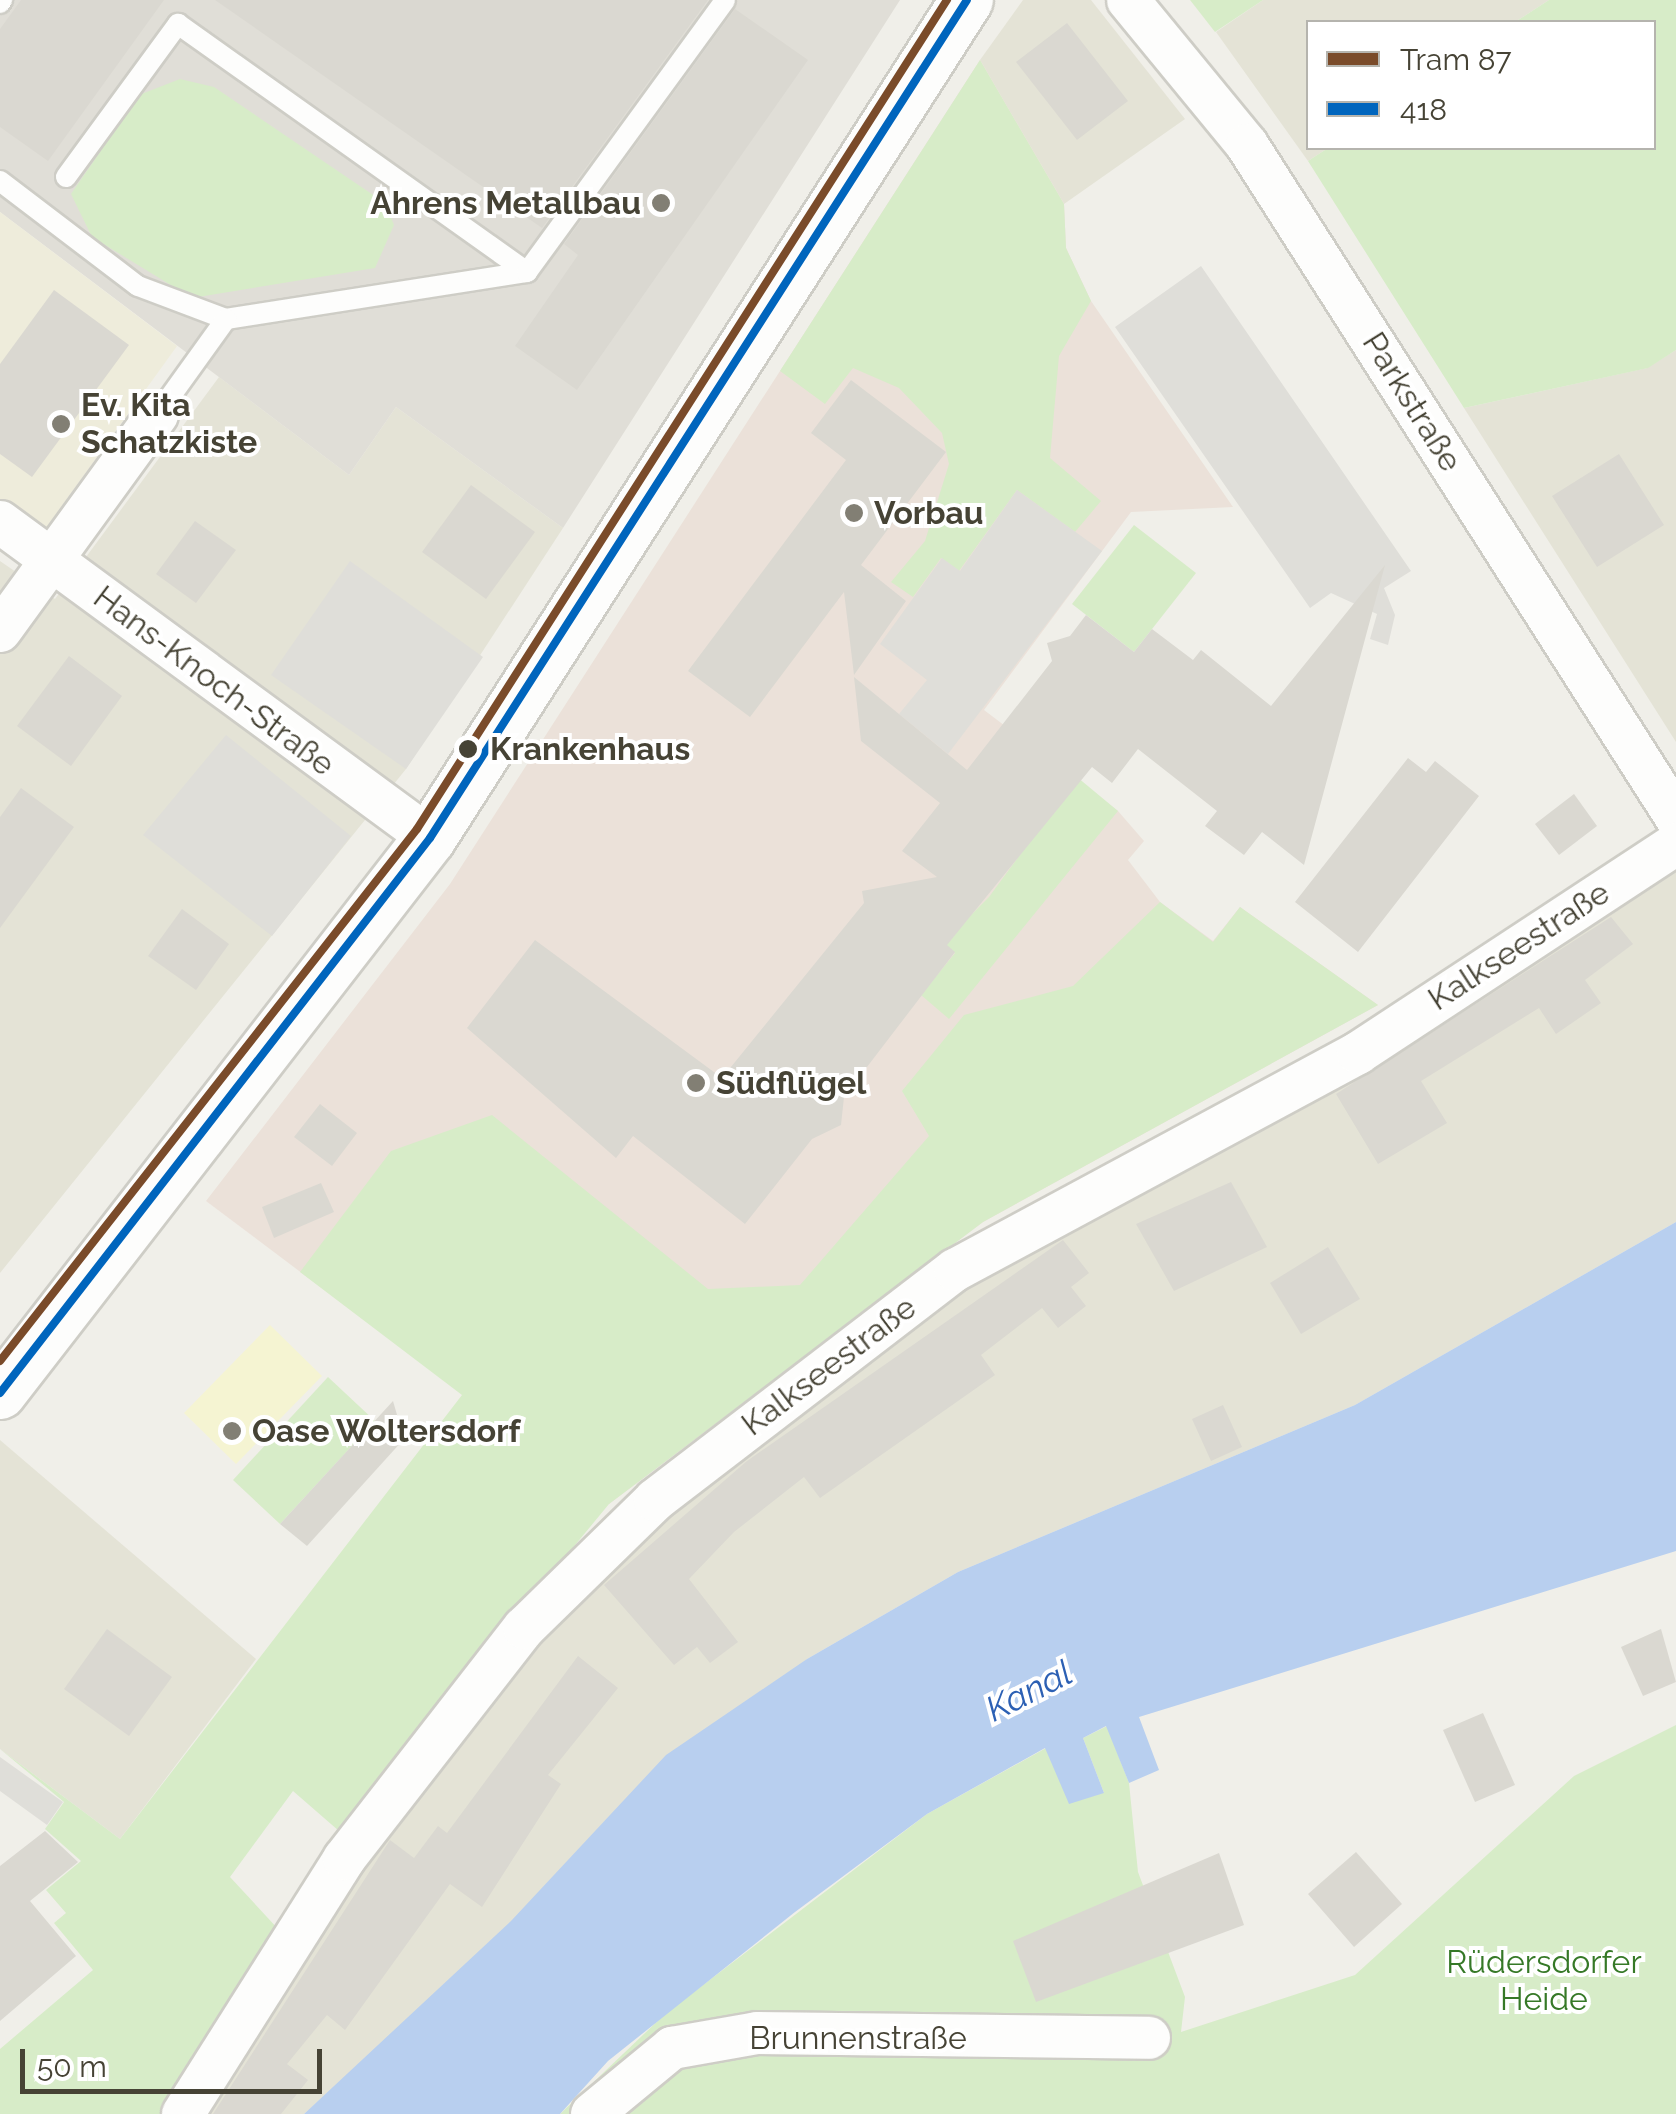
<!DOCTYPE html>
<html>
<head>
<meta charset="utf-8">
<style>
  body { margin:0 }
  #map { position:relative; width:1676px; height:2114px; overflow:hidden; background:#f0efe9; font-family:Raleway,sans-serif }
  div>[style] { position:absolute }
  .residential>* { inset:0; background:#e4e3d6 }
  .industrial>* { inset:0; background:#e0ded7 }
  .education>* { inset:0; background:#eeecdb }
  .medical>* { inset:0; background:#ebe1d9 }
  .green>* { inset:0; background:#d7ecc8 }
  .sand>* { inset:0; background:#f5f4d2 }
  .parking>* { inset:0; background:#dfded9 }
  .water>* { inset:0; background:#b8cfef }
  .building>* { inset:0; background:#dad8d1 }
  .roads { filter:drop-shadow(2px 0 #cecdc6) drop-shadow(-2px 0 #cecdc6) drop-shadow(0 2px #cecdc6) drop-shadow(0 -2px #cecdc6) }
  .service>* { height:20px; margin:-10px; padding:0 10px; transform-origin:10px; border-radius:10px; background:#fdfdfc }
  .minor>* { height:42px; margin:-21px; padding:0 21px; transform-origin:21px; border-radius:21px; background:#fdfdfc }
  .tertiary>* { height:52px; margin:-26px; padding:0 26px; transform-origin:26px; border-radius:26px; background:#fdfdfc }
  .bus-1>* { height:8px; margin:-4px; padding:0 4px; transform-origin:4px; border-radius:4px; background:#0065bd }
  .tram-1>* { height:8px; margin:-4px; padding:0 4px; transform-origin:4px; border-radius:4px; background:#7a4b2a }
  .dots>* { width:28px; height:28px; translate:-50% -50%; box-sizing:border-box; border:5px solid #fff; border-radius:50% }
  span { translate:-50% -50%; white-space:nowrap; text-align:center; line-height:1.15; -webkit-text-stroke:8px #fff; paint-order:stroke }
  .poi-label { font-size:32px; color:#464335; font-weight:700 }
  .right { translate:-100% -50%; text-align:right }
  .left { translate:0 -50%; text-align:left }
  .street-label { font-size:32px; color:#464335 }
  .stop-label { font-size:32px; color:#464335; font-weight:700 }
  .park-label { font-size:32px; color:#367927 }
  .water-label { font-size:35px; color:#2c60b4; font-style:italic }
  .legend { position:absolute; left:1306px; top:20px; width:350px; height:130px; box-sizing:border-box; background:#fff; border:2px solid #b5b4ae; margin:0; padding:12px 18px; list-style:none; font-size:30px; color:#464335 }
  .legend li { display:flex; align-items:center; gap:20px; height:50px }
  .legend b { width:50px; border:2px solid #b5b4ae }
  .scale { position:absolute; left:20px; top:2049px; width:302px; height:45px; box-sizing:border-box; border:5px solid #464335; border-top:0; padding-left:12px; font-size:30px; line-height:35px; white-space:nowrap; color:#464335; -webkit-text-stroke:8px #fff; paint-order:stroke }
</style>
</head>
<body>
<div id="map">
  <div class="residential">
    <div style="clip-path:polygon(1023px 0,1091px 0,1185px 119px,1064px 204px,980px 60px)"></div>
    <div style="clip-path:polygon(1263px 0,1549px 0,1515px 22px,1308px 22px,1308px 148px,1328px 148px,1308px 161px,1216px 32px)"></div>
    <div style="clip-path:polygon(1676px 350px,1676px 742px,1464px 408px,1647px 368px)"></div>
    <div style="clip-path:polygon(219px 377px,349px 475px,396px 407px,563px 528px,406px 769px,0 1273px,0 561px,55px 599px)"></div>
    <div style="clip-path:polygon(1676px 863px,1676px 1222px,1355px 1405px,958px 1572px,807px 1659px,304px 2114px,193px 2114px,353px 1867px,536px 1639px,657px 1515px,955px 1285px)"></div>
    <div style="clip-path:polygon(0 1440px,256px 1659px,120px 1839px,0 1749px)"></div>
  </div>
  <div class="industrial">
    <div style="clip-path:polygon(0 0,900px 0,563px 528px,396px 407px,349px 475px,0 212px)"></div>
  </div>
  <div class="education">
    <div style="clip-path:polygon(0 212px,177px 346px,43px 532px,0 502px)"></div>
  </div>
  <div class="medical">
    <div style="clip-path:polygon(980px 60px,1064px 204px,1066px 248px,1091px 301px,1233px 507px,1131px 512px,984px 710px,1118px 811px,1144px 841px,1128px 860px,1160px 902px,1213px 941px,1240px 907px,1378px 1005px,983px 1222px,609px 1504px,206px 1201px,450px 884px)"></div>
  </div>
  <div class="green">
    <div style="clip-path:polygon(1190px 0,1263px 0,1215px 32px)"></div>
    <div style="clip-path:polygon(1549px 0,1676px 0,1676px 350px,1648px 368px,1464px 408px,1308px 161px,1328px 148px,1654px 148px,1654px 22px,1515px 22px)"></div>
    <div style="clip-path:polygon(980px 60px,1064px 204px,1066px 248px,1091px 301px,1059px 356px,1050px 458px,1101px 501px,1075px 532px,1017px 490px,959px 571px,941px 558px,913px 597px,891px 582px,925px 541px,949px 464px,942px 433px,899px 388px,853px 368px,825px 404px,780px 371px)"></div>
    <div style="clip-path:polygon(180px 79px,214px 87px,385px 203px,394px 225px,375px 268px,192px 298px,92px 237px,71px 194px,139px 95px)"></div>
    <div style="clip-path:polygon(1134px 525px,1196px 573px,1134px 652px,1072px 604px)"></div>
    <div style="clip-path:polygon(1077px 777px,1118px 811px,949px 1019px,921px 995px,955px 953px,943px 943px,989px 897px)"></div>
    <div style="clip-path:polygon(1160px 902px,1213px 942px,1240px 907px,1378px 1005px,983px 1222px,609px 1504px,339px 1831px,293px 1791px,230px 1877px,279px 1930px,164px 2114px,0 2114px,0 2049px,93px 1970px,54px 1923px,66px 1913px,46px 1890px,81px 1861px,45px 1829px,64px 1802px,0 1749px,120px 1839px,462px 1395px,300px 1272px,391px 1151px,492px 1115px,708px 1289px,800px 1285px,929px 1136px,902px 1091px,964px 1015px,1073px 986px)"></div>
    <div style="clip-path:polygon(328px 1377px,375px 1421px,280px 1524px,233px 1480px)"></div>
    <div style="clip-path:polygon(1676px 1725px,1676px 2114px,560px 2114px,665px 2014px,927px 1814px,1046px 1748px,1104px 1793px,1083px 1738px,1107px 1726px,1129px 1783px,1138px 1872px,1185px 1997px,1181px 2032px,1355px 1975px,1574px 1776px)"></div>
  </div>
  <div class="sand">
    <div style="clip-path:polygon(270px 1325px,322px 1376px,236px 1464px,184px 1413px)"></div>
  </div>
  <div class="parking">
    <div style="clip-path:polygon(1201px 266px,1411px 571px,1384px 588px,1395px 615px,1388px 645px,1370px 639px,1377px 614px,1331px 593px,1310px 608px,1115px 327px)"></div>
    <div style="clip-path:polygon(1017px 490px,1102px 551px,948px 754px,899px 714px,927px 680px,880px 644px,942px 558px,960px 571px)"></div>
    <div style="clip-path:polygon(350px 561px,483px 657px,406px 769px,271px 675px)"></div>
    <div style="clip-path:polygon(226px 735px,351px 836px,272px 936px,143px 835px)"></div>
    <div style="clip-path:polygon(0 1757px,63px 1802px,47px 1825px,0 1791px)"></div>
  </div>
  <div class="water">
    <div style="clip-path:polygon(1676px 1222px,1676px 1551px,1139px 1717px,1159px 1770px,1129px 1783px,1106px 1726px,1083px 1738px,1104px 1793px,1069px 1804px,1045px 1748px,927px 1814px,795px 1912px,608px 2061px,560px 2114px,304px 2114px,511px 1921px,666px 1755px,807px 1659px,958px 1572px,1355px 1405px)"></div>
  </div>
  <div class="building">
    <div style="clip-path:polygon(21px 0,164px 0,48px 161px,0 127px,0 29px)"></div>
    <div style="clip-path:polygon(215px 0,708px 0,542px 228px)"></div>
    <div style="clip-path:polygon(735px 9px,808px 60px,577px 390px,515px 346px,578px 255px,564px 244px)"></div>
    <div style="clip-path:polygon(1067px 23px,1128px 101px,1077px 140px,1016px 62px)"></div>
    <div style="clip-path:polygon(54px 290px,129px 345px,32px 477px,0 454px,0 364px)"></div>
    <div style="clip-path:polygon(851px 380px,946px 452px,861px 565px,906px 601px,854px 675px,844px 592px,750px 717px,688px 671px,846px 460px,811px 433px)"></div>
    <div style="clip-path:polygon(1619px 454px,1664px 525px,1597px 567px,1552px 496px)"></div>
    <div style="clip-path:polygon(471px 485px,535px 532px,486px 599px,422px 552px)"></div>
    <div style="clip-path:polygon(195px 521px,236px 550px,196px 603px,156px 574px)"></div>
    <div style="clip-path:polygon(1385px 565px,1304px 865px,1262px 832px,1244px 855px,1205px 826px,1217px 811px,1138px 749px,1112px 783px,1092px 767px,947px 945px,955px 952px,844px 1097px,841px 1125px,812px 1139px,745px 1224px,633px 1136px,616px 1158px,467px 1028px,535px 940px,722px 1078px,864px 903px,862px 891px,937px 877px,902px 851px,940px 803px,861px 741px,854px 677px,967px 770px,1052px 661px,1047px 643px,1070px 636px,1086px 615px,1134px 652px,1152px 629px,1193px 660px,1201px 650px,1271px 706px)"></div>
    <div style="clip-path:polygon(69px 656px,122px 696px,71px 766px,17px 726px)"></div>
    <div style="clip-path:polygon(1408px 758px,1426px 772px,1435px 761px,1479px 796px,1358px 952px,1295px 902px)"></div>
    <div style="clip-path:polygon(21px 788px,74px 827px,0 928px,0 817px)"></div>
    <div style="clip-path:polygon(1574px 794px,1597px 826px,1559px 855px,1535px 824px)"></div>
    <div style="clip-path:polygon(182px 909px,229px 944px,196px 990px,148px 956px)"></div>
    <div style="clip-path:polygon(1611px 917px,1633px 944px,1585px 980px,1601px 1003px,1556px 1034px,1539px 1008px,1421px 1081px,1447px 1123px,1378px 1164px,1336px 1094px)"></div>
    <div style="clip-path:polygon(320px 1104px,357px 1133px,332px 1166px,294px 1137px)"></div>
    <div style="clip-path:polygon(1231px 1182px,1267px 1247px,1174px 1291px,1136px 1224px)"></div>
    <div style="clip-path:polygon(321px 1183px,334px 1212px,274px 1238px,262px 1207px)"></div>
    <div style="clip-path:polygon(1063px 1240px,1089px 1273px,1071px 1287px,1086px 1306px,1058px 1328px,1042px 1308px,981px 1355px,995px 1375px,820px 1498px,804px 1477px,734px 1532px,689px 1579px,738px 1642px,710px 1663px,697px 1647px,674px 1665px,604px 1585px,747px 1461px)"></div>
    <div style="clip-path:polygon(1328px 1247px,1360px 1299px,1301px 1334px,1270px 1283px)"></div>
    <div style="clip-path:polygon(393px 1401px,404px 1439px,307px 1546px,280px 1524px)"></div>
    <div style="clip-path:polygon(1223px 1405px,1242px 1447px,1211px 1461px,1192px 1419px)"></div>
    <div style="clip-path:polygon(107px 1629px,172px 1677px,129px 1736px,64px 1689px)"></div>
    <div style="clip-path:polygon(1661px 1629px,1676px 1682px,1643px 1696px,1621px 1647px)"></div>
    <div style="clip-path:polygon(578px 1656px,618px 1688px,548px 1775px,561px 1784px,482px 1907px,450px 1884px,345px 2030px,327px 2015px,287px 2064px,308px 2080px,281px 2114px,213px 2114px,390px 1840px,414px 1858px,438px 1826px,447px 1833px)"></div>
    <div style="clip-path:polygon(1483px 1713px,1515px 1785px,1475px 1802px,1443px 1730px)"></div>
    <div style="clip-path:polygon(45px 1831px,78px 1862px,30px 1901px,76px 1956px,0 2021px,0 1866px)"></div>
    <div style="clip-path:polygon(1356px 1852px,1402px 1904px,1354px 1947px,1308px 1894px)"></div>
    <div style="clip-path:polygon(1219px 1853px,1244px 1925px,1036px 2002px,1013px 1941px)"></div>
  </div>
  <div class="roads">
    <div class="service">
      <div style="left:0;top:3px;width:4px;rotate:-56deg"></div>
      <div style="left:66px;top:177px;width:190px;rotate:-53.8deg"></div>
      <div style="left:178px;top:24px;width:428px;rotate:35.4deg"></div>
      <div style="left:0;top:181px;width:173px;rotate:37.3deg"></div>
      <div style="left:138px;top:286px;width:94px;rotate:20.6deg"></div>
      <div style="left:226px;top:319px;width:305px;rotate:-8.9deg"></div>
      <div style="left:527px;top:272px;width:336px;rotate:-53.9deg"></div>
      <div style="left:157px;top:415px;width:118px;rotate:-54.3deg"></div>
    </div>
    <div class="minor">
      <div style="left:1128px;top:0;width:188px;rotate:50.6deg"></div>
      <div style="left:1247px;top:145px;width:797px;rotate:57.45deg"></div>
      <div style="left:0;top:522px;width:534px;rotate:36.31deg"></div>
      <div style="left:0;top:631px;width:267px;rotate:-54deg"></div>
      <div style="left:183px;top:2114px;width:302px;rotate:-57.7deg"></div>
      <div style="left:344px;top:1859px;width:293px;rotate:-52.1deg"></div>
      <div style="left:524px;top:1628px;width:183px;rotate:-44.3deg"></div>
      <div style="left:655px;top:1500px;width:378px;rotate:-37.5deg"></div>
      <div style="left:955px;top:1270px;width:458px;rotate:-28.3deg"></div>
      <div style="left:1358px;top:1053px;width:381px;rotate:-33.3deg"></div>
      <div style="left:592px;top:2114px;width:104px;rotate:-39.5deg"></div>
      <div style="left:672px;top:2048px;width:86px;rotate:-10deg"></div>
      <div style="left:757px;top:2033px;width:392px;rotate:0.7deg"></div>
    </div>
    <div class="tertiary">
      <div style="left:0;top:1393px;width:702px;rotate:-52.23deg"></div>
      <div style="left:430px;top:838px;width:995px;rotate:-57.35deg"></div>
    </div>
  </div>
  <div class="bus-1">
    <div style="left:0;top:1393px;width:702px;rotate:-52.23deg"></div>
    <div style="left:430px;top:838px;width:995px;rotate:-57.35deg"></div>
  </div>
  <div class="tram-1">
    <div style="left:0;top:1361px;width:676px;rotate:-51.91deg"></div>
    <div style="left:417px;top:829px;width:984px;rotate:-57.41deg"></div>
  </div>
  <div class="dots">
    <div style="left:661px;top:203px;background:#827f74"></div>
    <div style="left:61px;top:424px;background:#827f74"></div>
    <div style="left:854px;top:513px;background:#827f74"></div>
    <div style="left:468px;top:749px;background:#464335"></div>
    <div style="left:696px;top:1083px;background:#827f74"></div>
    <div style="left:232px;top:1431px;background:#827f74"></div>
  </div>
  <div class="poi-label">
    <span class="right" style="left:641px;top:203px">Ahrens Metallbau</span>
    <span class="left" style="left:81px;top:424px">Ev. Kita<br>Schatzkiste</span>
    <span class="left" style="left:874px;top:513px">Vorbau</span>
    <span class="left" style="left:716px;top:1083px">Südflügel</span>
    <span class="left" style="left:252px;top:1431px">Oase Woltersdorf</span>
  </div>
  <div class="street-label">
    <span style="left:1412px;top:402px;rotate:58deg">Parkstraße</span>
    <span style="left:214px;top:681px;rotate:37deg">Hans-Knoch-Straße</span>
    <span style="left:1519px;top:946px;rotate:-33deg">Kalkseestraße</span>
    <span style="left:829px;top:1366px;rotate:-37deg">Kalkseestraße</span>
    <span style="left:858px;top:2038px">Brunnenstraße</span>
  </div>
  <div class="stop-label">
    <span class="left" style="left:490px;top:749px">Krankenhaus</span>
  </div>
  <div class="park-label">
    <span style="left:1544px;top:1981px">Rüdersdorfer<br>Heide</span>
  </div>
  <div class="water-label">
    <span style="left:1029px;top:1691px;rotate:-27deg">Kanal</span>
  </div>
  <ul class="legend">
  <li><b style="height:12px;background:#7a4b2a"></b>Tram 87</li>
  <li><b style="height:12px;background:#0065bd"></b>418</li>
  </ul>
  <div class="scale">50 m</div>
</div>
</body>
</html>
